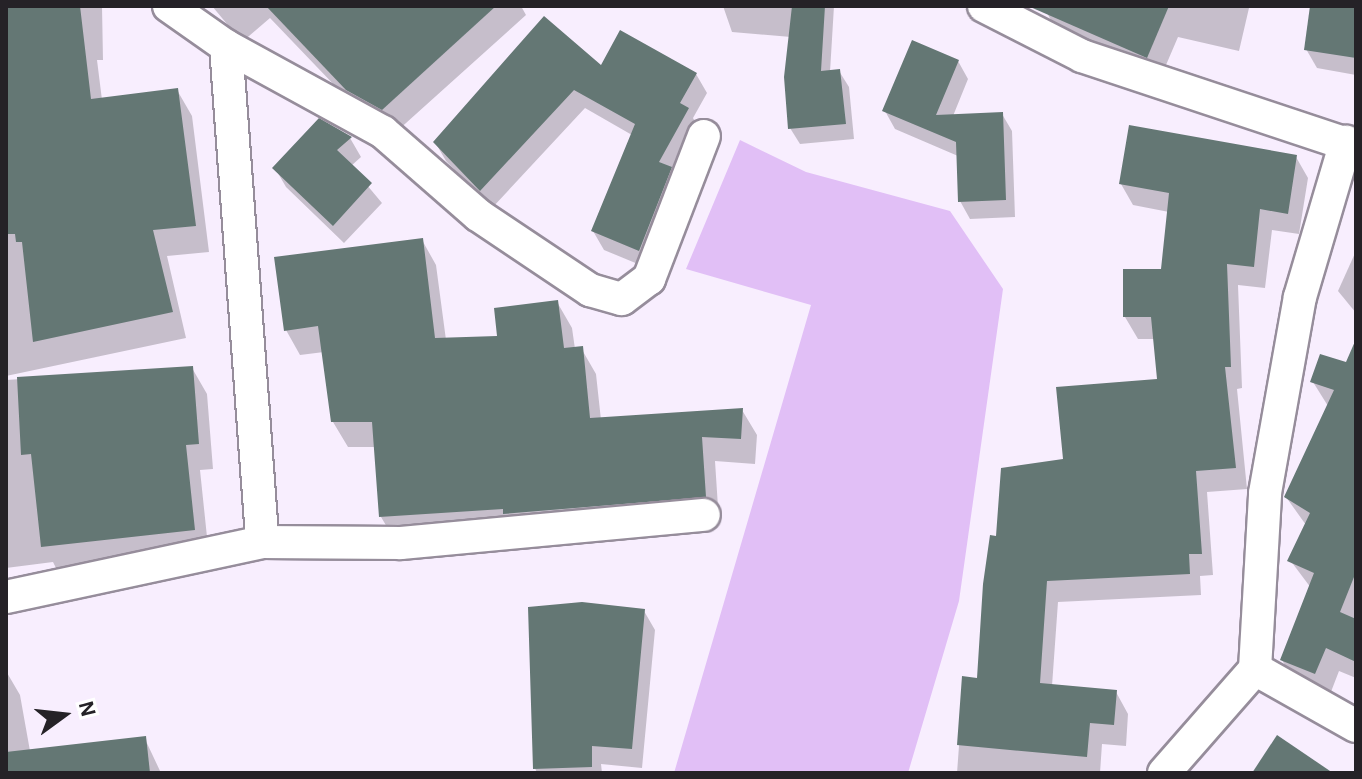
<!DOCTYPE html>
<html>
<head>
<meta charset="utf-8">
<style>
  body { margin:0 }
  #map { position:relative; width:1362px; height:779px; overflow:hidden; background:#f8eefe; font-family:"Alegreya Sans",sans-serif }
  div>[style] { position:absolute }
  .green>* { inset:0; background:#e1bff6 }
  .shadow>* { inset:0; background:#0003 }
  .building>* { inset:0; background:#647774 }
  .roads { filter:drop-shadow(2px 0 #968d9b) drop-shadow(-2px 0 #968d9b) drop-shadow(0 2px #968d9b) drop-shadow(0 -2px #968d9b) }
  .street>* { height:32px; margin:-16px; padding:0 16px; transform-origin:16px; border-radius:16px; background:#fff }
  span { translate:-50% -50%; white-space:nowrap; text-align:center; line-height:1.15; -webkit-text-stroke:6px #fff; paint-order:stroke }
  .frame { position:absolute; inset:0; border:8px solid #252227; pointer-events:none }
  .north { position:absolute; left:24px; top:675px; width:80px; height:80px; -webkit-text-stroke:6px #fff; paint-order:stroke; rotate:75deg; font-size:22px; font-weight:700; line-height:32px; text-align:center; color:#252227 }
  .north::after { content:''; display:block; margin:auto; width:28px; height:36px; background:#252227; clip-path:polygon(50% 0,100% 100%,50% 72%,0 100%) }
</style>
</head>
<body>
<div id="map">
  <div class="green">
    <div style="clip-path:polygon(740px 140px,806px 172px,950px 211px,1003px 289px,959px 601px,908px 773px,674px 773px,811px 305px,686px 269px)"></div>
  </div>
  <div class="shadow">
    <div style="clip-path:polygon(18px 6px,102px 6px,103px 60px,97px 60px,102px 100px,177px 90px,192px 116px,209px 252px,167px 256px,186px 338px,6px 376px,6px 91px,18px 73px)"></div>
    <div style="clip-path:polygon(212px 6px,521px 6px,526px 15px,396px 132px,361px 113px,270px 18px,242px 42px)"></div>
    <div style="clip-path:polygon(723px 6px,834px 6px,830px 72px,839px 71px,849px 87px,854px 139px,800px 144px,790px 128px,791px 37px,732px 32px)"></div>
    <div style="clip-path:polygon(1050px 6px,1247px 6px,1249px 8px,1239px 51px,1178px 37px,1160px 79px,1060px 36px,1047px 13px)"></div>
    <div style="clip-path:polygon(1312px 6px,1356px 6px,1356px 75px,1317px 68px,1306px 49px)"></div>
    <div style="clip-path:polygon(958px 61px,968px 79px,953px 116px,1002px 114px,1012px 131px,1015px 217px,970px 219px,960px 201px,958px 156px,895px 129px,885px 111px)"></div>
    <div style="clip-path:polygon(601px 69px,696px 74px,707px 93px,693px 118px,699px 129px,650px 269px,604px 250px,593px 231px,632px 135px,585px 108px,492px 208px,446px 161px,435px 142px)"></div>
    <div style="clip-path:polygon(350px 138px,361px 157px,351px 166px,382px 203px,344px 243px,286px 187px,275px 168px)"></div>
    <div style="clip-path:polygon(1296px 157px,1308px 178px,1299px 234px,1272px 230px,1265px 288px,1238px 285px,1242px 388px,1237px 389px,1247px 489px,1207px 492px,1213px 575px,1200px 576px,1201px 595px,1058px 602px,1052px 686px,1116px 692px,1128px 714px,1126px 746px,1102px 744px,1100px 773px,957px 773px,964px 678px,979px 680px,998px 538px,1065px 461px,1159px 381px,1155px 339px,1138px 339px,1125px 317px,1163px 271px,1169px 212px,1133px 205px,1121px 184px)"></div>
    <div style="clip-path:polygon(422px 240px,436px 265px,446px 340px,499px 338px,557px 302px,572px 328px,575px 349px,581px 348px,596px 374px,601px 420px,742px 410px,757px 435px,755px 464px,715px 461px,719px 522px,520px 539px,396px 542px,381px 517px,376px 447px,348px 447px,333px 422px,324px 352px,300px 355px,286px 330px)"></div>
    <div style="clip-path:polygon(1356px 251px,1356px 313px,1338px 291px)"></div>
    <div style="clip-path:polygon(192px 368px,207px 394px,213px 469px,200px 470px,209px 556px,58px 572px,53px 562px,6px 568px,6px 380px)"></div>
    <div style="clip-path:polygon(1356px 368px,1356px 678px,1339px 671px,1329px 697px,1296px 684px,1282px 660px,1311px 588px,1290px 560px,1306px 525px,1286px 497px,1328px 406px,1313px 382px)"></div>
    <div style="clip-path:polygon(644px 611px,655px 630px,642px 768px,601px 764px,602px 773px,537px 773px,535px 768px)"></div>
    <div style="clip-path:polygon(6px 671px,20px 695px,30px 751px,145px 739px,161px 773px,6px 773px)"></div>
  </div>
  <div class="building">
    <div style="clip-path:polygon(80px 6px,91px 99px,178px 88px,196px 226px,153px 230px,173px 312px,33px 342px,22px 242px,16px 242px,15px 234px,6px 234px,6px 7px)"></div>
    <div style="clip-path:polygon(266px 6px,496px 6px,382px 110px,346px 90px)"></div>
    <div style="clip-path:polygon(792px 6px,825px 6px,821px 71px,840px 69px,846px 124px,788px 129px,784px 77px)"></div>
    <div style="clip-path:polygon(1028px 6px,1169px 6px,1147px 58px)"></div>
    <div style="clip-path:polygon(1310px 6px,1356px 6px,1356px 58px,1304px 50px)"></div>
    <div style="clip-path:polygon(544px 16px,601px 65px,620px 30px,697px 73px,680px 103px,689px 108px,659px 162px,672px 167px,639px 251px,591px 231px,635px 124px,574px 90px,480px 191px,433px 142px)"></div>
    <div style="clip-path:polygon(912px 40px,959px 60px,936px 115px,1003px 112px,1006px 200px,958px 202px,956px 142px,882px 111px)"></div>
    <div style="clip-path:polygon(319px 118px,352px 137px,337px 150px,372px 183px,333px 226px,272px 168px)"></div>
    <div style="clip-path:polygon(1129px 125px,1297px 155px,1288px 214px,1260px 209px,1254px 267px,1227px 264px,1231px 367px,1225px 367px,1236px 468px,1196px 471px,1202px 554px,1189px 554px,1190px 574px,1047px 581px,1040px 683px,1117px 690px,1114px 725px,1090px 723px,1087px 757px,957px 745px,962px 676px,977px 678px,983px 584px,990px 535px,996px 536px,1001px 468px,1063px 459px,1056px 387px,1157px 379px,1151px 317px,1123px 317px,1123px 269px,1161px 269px,1169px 193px,1119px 184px)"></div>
    <div style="clip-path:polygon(423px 238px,435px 338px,497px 336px,494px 308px,558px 300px,564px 348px,583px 346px,590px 418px,743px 408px,741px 439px,702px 437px,706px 497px,503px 514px,503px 509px,379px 517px,372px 422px,331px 422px,318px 326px,284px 331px,274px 257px)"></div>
    <div style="clip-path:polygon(1356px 339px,1356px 572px,1340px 612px,1356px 619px,1356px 662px,1326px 648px,1315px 674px,1280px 660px,1314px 573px,1287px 561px,1310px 513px,1284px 497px,1334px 390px,1310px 382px,1320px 354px,1346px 362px)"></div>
    <div style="clip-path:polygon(193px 366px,199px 444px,186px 445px,195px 530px,41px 547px,31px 454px,21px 455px,17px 377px)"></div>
    <div style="clip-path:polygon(582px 602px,645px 609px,632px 749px,592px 746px,592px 767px,533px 769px,528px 607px)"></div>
    <div style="clip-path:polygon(1277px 735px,1333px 773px,1252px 773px)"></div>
    <div style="clip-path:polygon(146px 736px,150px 773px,6px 773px,6px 752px)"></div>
  </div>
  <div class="roads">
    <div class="street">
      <div style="left:169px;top:6px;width:70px;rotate:35.1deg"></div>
      <div style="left:226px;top:46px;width:179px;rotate:28.7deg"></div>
      <div style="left:383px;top:132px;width:126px;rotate:41.1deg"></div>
      <div style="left:478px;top:215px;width:135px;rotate:33.8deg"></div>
      <div style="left:590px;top:290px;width:33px;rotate:16deg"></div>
      <div style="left:622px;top:299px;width:34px;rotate:-37deg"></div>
      <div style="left:649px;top:279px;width:153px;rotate:-69deg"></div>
      <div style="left:984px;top:6px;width:110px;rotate:27deg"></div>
      <div style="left:1082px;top:56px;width:289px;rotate:18.4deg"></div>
      <div style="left:226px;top:46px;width:497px;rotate:85.8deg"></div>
      <div style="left:6px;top:597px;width:262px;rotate:-12.1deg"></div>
      <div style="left:262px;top:542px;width:139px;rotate:0.4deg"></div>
      <div style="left:401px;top:543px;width:304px;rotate:-5.3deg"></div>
      <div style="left:1255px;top:669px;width:116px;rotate:29.4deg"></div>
      <div style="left:1164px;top:773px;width:138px;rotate:-48.8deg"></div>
      <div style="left:1255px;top:669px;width:176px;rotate:-86.7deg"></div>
      <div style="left:1265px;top:493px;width:199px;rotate:-79.9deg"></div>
      <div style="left:1300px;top:297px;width:162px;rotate:-73.5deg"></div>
    </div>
  </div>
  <div class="frame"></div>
  <div class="north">N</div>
</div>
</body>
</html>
